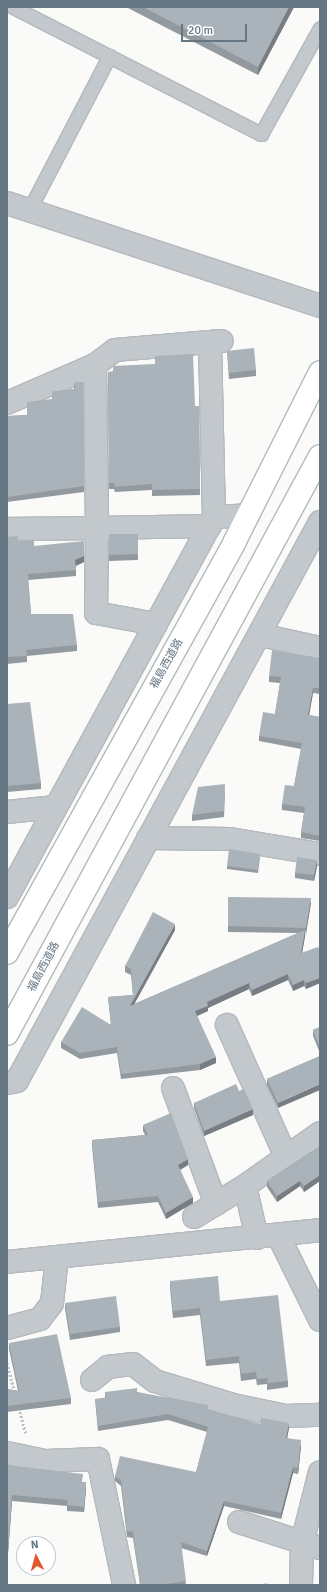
<!DOCTYPE html>
<html>
<head>
<meta charset="utf-8">
<style>
  body { margin:0 }
  #map { position:relative; width:327px; height:1592px; overflow:hidden; background:#fafaf8; font-family:Signika,"Noto Sans JP",sans-serif }
  div>[style] { position:absolute }
  .path>* { height:2.5px; margin-top:-1.25px; transform-origin:0; background:repeating-linear-gradient(90deg,#bbbfc2 0 2px,transparent 0 4px) }
  .roads { filter:drop-shadow(1px 0 #b4b9bd) drop-shadow(-1px 0 #b4b9bd) drop-shadow(0 1px #b4b9bd) drop-shadow(0 -1px #b4b9bd) }
  .service>* { height:13px; margin:-6.5px; padding:0 6.5px; transform-origin:6.5px; border-radius:6.5px; background:#c3c8cc }
  .minor>* { height:22px; margin:-11px; padding:0 11px; transform-origin:11px; border-radius:11px; background:#c3c8cc }
  .tertiary>* { height:22px; margin:-11px; padding:0 11px; transform-origin:11px; border-radius:11px; background:#c3c8cc }
  .trunk>* { height:22px; margin:-11px; padding:0 11px; transform-origin:11px; border-radius:11px; background:#fff }
  .wall>* { inset:0; background:#929a9f }
  .shaded-wall>* { inset:0; background:#777d82 }
  .building>* { inset:0; background:#aab3b9 }
  span { translate:-50% -50%; white-space:nowrap; text-align:center; line-height:1.15; -webkit-text-stroke:4px #fff; paint-order:stroke }
  .street-label { font-size:11px; color:#657683 }
  .frame { position:absolute; inset:0; border:8px solid #657683; pointer-events:none }
  .north { position:absolute; left:16px; top:1536px; width:40px; height:40px; box-sizing:border-box; background:#fff; border:1px solid #c1c8cd; border-radius:50%; rotate:354deg; font-size:11px; font-weight:700; line-height:16px; text-align:center; color:#657683 }
  .north::after { content:''; display:block; margin:auto; width:14px; height:18px; background:#e4572e; clip-path:polygon(50% 0,100% 100%,50% 72%,0 100%) }
  .scale { position:absolute; left:181px; top:24px; width:66px; height:18px; box-sizing:border-box; border:2px solid #657683; border-top:0; padding-left:5px; font-size:12px; line-height:14px; white-space:nowrap; color:#657683; -webkit-text-stroke:3px #fff; paint-order:stroke }
</style>
</head>
<body>
<div id="map">
  <div class="path">
    <div style="left:7px;top:1363px;width:31px;rotate:75deg"></div>
    <div style="left:19px;top:1408px;width:27px;rotate:75deg"></div>
  </div>
  <div class="roads">
    <div class="service">
      <div style="left:13px;top:7px;width:279px;rotate:27.1deg"></div>
      <div style="left:261px;top:134px;width:121px;rotate:-60.9deg"></div>
      <div style="left:29px;top:210px;width:174px;rotate:-62.5deg"></div>
    </div>
    <div class="minor">
      <div style="left:210px;top:342px;width:175px;rotate:88.7deg"></div>
      <div style="left:7px;top:403px;width:96px;rotate:-23.4deg"></div>
      <div style="left:95px;top:365px;width:25px;rotate:-37deg"></div>
      <div style="left:115px;top:350px;width:107px;rotate:-4.8deg"></div>
      <div style="left:7px;top:529px;width:90px;rotate:-0.6deg"></div>
      <div style="left:97px;top:528px;width:163px;rotate:-90.7deg"></div>
      <div style="left:156px;top:624px;width:61px;rotate:-169.6deg"></div>
      <div style="left:96px;top:613px;width:85px;rotate:-89.3deg"></div>
      <div style="left:97px;top:528px;width:113px;rotate:-1deg"></div>
      <div style="left:261px;top:635px;width:60px;rotate:12.4deg"></div>
      <div style="left:7px;top:812px;width:49px;rotate:-5.8deg"></div>
      <div style="left:148px;top:838px;width:82px;rotate:0.7deg"></div>
      <div style="left:230px;top:839px;width:91px;rotate:9.5deg"></div>
      <div style="left:7px;top:897px;width:433px;rotate:-61.4deg"></div>
      <div style="left:214px;top:517px;width:34px;rotate:-3deg"></div>
      <div style="left:227px;top:1025px;width:145px;rotate:65.9deg"></div>
      <div style="left:7px;top:1083px;width:10px;rotate:-11deg"></div>
      <div style="left:17px;top:1081px;width:636px;rotate:-61.54deg"></div>
      <div style="left:173px;top:1088px;width:124px;rotate:69.7deg"></div>
      <div style="left:194px;top:1217px;width:60px;rotate:-31.3deg"></div>
      <div style="left:278px;top:1235px;width:95px;rotate:63.7deg"></div>
      <div style="left:257px;top:1238px;width:53px;rotate:-103deg"></div>
      <div style="left:245px;top:1186px;width:92px;rotate:-35.2deg"></div>
      <div style="left:7px;top:1328px;width:34px;rotate:-15deg"></div>
      <div style="left:40px;top:1319px;width:20px;rotate:-53deg"></div>
      <div style="left:52px;top:1303px;width:46px;rotate:-83.8deg"></div>
      <div style="left:92px;top:1380px;width:21px;rotate:-39deg"></div>
      <div style="left:108px;top:1367px;width:25px;rotate:-7deg"></div>
      <div style="left:133px;top:1364px;width:28px;rotate:38deg"></div>
      <div style="left:155px;top:1381px;width:82px;rotate:17.1deg"></div>
      <div style="left:233px;top:1405px;width:54px;rotate:11.7deg"></div>
      <div style="left:286px;top:1416px;width:34px;rotate:-2deg"></div>
      <div style="left:7px;top:1453px;width:40px;rotate:12deg"></div>
      <div style="left:46px;top:1461px;width:52px;rotate:-2.2deg"></div>
      <div style="left:98px;top:1459px;width:129px;rotate:78.3deg"></div>
      <div style="left:239px;top:1522px;width:85px;rotate:17.8deg"></div>
      <div style="left:301px;top:1585px;width:42px;rotate:-88.6deg"></div>
      <div style="left:302px;top:1543px;width:73px;rotate:-75.8deg"></div>
    </div>
    <div class="tertiary">
      <div style="left:7px;top:203px;width:330px;rotate:18.2deg"></div>
      <div style="left:7px;top:1262px;width:315px;rotate:-5.8deg"></div>
    </div>
    <div class="trunk">
      <div style="left:7px;top:953px;width:469px;rotate:-61deg"></div>
      <div style="left:234px;top:543px;width:191px;rotate:-63.3deg"></div>
      <div style="left:7px;top:1034px;width:657px;rotate:-61.56deg"></div>
    </div>
  </div>
  <div class="wall">
    <div style="clip-path:polygon(126px 7px,294px 7px,258px 75px)"></div>
    <div style="clip-path:polygon(227px 351px,256px 370px,256px 376px,229px 379px)"></div>
    <div style="clip-path:polygon(108px 372px,195px 406px,199px 406px,200px 495px,152px 496px,152px 490px,115px 492px,114px 489px,109px 489px)"></div>
    <div style="clip-path:polygon(83px 382px,84px 492px,7px 502px,7px 416px,27px 415px,52px 399px,52px 392px,74px 389px,74px 383px)"></div>
    <div style="clip-path:polygon(109px 534px,138px 554px,138px 560px,109px 561px)"></div>
    <div style="clip-path:polygon(7px 537px,18px 541px,84px 562px,76px 566px,76px 576px,28px 580px,31px 614px,77px 645px,77px 651px,27px 656px,27px 662px,7px 664px)"></div>
    <div style="clip-path:polygon(320px 658px,320px 694px,313px 693px,309px 715px,320px 717px,320px 841px,301px 838px,301px 832px,304px 813px,282px 810px,282px 804px,294px 786px,301px 749px,259px 741px,259px 736px,275px 714px,280px 683px,269px 682px,269px 676px)"></div>
    <div style="clip-path:polygon(7px 704px,41px 783px,41px 789px,7px 792px)"></div>
    <div style="clip-path:polygon(225px 790px,224px 817px,192px 821px,192px 815px)"></div>
    <div style="clip-path:polygon(260px 857px,258px 873px,227px 869px,227px 866px)"></div>
    <div style="clip-path:polygon(317px 866px,314px 881px,295px 878px,295px 873px)"></div>
    <div style="clip-path:polygon(228px 897px,311px 903px,302px 953px,320px 951px,320px 983px,306px 989px,304px 986px,293px 991px,288px 980px,252px 996px,249px 989px,208px 1008px,208px 1011px,197px 1016px,216px 1063px,200px 1070px,121px 1079px,117px 1053px,80px 1059px,61px 1048px,61px 1042px,111px 1024px,108px 997px,133px 995px,131px 975px,125px 972px,125px 966px,175px 930px,134px 1004px,298px 933px,228px 932px)"></div>
    <div style="clip-path:polygon(320px 1027px,320px 1053px,313px 1036px,313px 1030px)"></div>
    <div style="clip-path:polygon(320px 1056px,278px 1108px,267px 1085px,267px 1079px)"></div>
    <div style="clip-path:polygon(239px 1091px,253px 1115px,204px 1136px,194px 1108px,194px 1103px)"></div>
    <div style="clip-path:polygon(143px 1125px,188px 1165px,180px 1170px,193px 1203px,166px 1219px,158px 1202px,98px 1208px,92px 1146px,92px 1140px,145px 1135px,143px 1131px)"></div>
    <div style="clip-path:polygon(320px 1146px,320px 1181px,304px 1192px,300px 1186px,277px 1202px,267px 1187px,267px 1181px)"></div>
    <div style="clip-path:polygon(170px 1281px,220px 1301px,288px 1381px,288px 1387px,267px 1390px,267px 1384px,257px 1385px,256px 1379px,241px 1381px,239px 1363px,206px 1366px,200px 1315px,173px 1318px,170px 1288px)"></div>
    <div style="clip-path:polygon(65px 1303px,120px 1327px,120px 1332px,70px 1340px,65px 1309px)"></div>
    <div style="clip-path:polygon(9px 1343px,71px 1398px,71px 1404px,7px 1412px,7px 1389px,18px 1391px,9px 1349px)"></div>
    <div style="clip-path:polygon(105px 1392px,137px 1392px,208px 1410px,260px 1424px,289px 1428px,287px 1438px,301px 1446px,298px 1474px,293px 1473px,281px 1519px,224px 1506px,207px 1556px,181px 1548px,186px 1585px,140px 1585px,133px 1538px,127px 1537px,121px 1486px,115px 1481px,115px 1476px,196px 1472px,207px 1432px,168px 1420px,98px 1431px,95px 1399px,105px 1398px)"></div>
    <div style="clip-path:polygon(7px 1465px,82px 1482px,86px 1488px,84px 1512px,67px 1511px,67px 1506px,12px 1501px,8px 1553px,7px 1553px)"></div>
  </div>
  <div class="shaded-wall">
    <div style="clip-path:polygon(289px 7px,294px 7px,258px 75px,258px 67px)"></div>
    <div style="clip-path:polygon(84px 547px,84px 562px,75px 566px,75px 560px)"></div>
    <div style="clip-path:polygon(313px 688px,313px 693px,308px 721px,308px 715px)"></div>
    <div style="clip-path:polygon(317px 860px,317px 866px,314px 881px,314px 875px)"></div>
    <div style="clip-path:polygon(311px 898px,311px 903px,306px 934px,306px 928px)"></div>
    <div style="clip-path:polygon(175px 924px,175px 930px,130px 1012px,130px 1006px)"></div>
    <div style="clip-path:polygon(305px 930px,305px 936px,301px 959px,301px 953px)"></div>
    <div style="clip-path:polygon(288px 974px,288px 980px,252px 996px,252px 990px)"></div>
    <div style="clip-path:polygon(320px 978px,320px 983px,306px 989px,306px 983px)"></div>
    <div style="clip-path:polygon(304px 980px,304px 986px,293px 991px,293px 985px)"></div>
    <div style="clip-path:polygon(249px 983px,249px 989px,208px 1008px,208px 1011px,195px 1017px,195px 1011px,207px 1002px)"></div>
    <div style="clip-path:polygon(216px 1057px,216px 1063px,200px 1070px,200px 1064px)"></div>
    <div style="clip-path:polygon(320px 1084px,320px 1090px,278px 1108px,278px 1103px)"></div>
    <div style="clip-path:polygon(253px 1109px,253px 1115px,204px 1136px,204px 1131px)"></div>
    <div style="clip-path:polygon(188px 1159px,188px 1165px,178px 1171px,178px 1165px)"></div>
    <div style="clip-path:polygon(320px 1175px,320px 1181px,304px 1192px,304px 1186px)"></div>
    <div style="clip-path:polygon(300px 1181px,300px 1186px,277px 1202px,277px 1196px)"></div>
    <div style="clip-path:polygon(193px 1197px,193px 1203px,166px 1219px,166px 1213px)"></div>
    <div style="clip-path:polygon(289px 1423px,289px 1428px,286px 1444px,286px 1438px)"></div>
    <div style="clip-path:polygon(301px 1440px,301px 1446px,298px 1474px,298px 1468px)"></div>
    <div style="clip-path:polygon(293px 1467px,293px 1473px,281px 1519px,281px 1513px)"></div>
    <div style="clip-path:polygon(86px 1482px,86px 1488px,84px 1512px,84px 1507px)"></div>
    <div style="clip-path:polygon(12px 1495px,12px 1501px,8px 1553px,8px 1548px)"></div>
    <div style="clip-path:polygon(224px 1501px,224px 1506px,207px 1556px,207px 1551px)"></div>
  </div>
  <div class="building">
    <div style="clip-path:polygon(143px 7px,289px 7px,258px 67px)"></div>
    <div style="clip-path:polygon(254px 348px,256px 370px,229px 373px,227px 351px)"></div>
    <div style="clip-path:polygon(193px 354px,195px 406px,199px 406px,200px 489px,152px 490px,152px 484px,115px 487px,114px 483px,109px 483px,108px 372px,113px 371px,113px 366px,155px 364px,155px 356px)"></div>
    <div style="clip-path:polygon(83px 382px,84px 486px,7px 497px,7px 416px,27px 415px,27px 402px,52px 399px,52px 392px,75px 389px,74px 383px)"></div>
    <div style="clip-path:polygon(109px 534px,138px 534px,138px 554px,109px 555px)"></div>
    <div style="clip-path:polygon(18px 536px,18px 541px,34px 540px,34px 546px,84px 541px,84px 556px,75px 560px,76px 570px,28px 574px,31px 614px,73px 614px,77px 645px,26px 650px,27px 656px,7px 657px,7px 537px)"></div>
    <div style="clip-path:polygon(272px 650px,320px 658px,320px 688px,313px 688px,308px 715px,320px 717px,320px 836px,301px 832px,305px 807px,282px 804px,285px 785px,294px 786px,302px 743px,259px 736px,263px 712px,275px 714px,281px 677px,269px 676px)"></div>
    <div style="clip-path:polygon(30px 702px,41px 783px,7px 786px,7px 704px)"></div>
    <div style="clip-path:polygon(225px 784px,224px 811px,192px 815px,198px 787px)"></div>
    <div style="clip-path:polygon(229px 849px,260px 854px,258px 870px,227px 866px)"></div>
    <div style="clip-path:polygon(297px 857px,317px 860px,314px 875px,295px 873px)"></div>
    <div style="clip-path:polygon(228px 897px,311px 898px,306px 928px,228px 926px)"></div>
    <div style="clip-path:polygon(153px 912px,175px 924px,130px 1006px,305px 930px,301px 953px,318px 947px,320px 951px,320px 978px,306px 983px,304px 980px,293px 985px,288px 974px,252px 990px,249px 983px,207px 1002px,208px 1006px,195px 1011px,216px 1057px,200px 1064px,121px 1074px,117px 1047px,80px 1053px,61px 1042px,82px 1007px,111px 1025px,108px 997px,133px 995px,131px 969px,125px 966px)"></div>
    <div style="clip-path:polygon(320px 1027px,320px 1048px,313px 1030px)"></div>
    <div style="clip-path:polygon(320px 1056px,320px 1084px,278px 1103px,267px 1079px)"></div>
    <div style="clip-path:polygon(236px 1084px,239px 1091px,244px 1089px,253px 1109px,204px 1131px,194px 1103px)"></div>
    <div style="clip-path:polygon(171px 1113px,188px 1159px,178px 1165px,193px 1197px,166px 1213px,158px 1196px,98px 1202px,92px 1140px,148px 1135px,143px 1125px)"></div>
    <div style="clip-path:polygon(320px 1146px,320px 1175px,304px 1186px,300px 1181px,277px 1196px,267px 1181px)"></div>
    <div style="clip-path:polygon(218px 1276px,220px 1301px,278px 1295px,288px 1381px,267px 1383px,268px 1378px,257px 1379px,256px 1372px,241px 1374px,239px 1356px,206px 1360px,200px 1308px,173px 1311px,170px 1281px)"></div>
    <div style="clip-path:polygon(116px 1296px,120px 1327px,70px 1334px,65px 1303px)"></div>
    <div style="clip-path:polygon(57px 1334px,71px 1398px,7px 1406px,7px 1389px,19px 1391px,9px 1343px)"></div>
    <div style="clip-path:polygon(137px 1388px,137px 1392px,208px 1405px,208px 1410px,260px 1424px,261px 1418px,289px 1423px,286px 1438px,301px 1440px,298px 1468px,293px 1467px,281px 1513px,224px 1501px,207px 1551px,181px 1542px,186px 1581px,160px 1585px,140px 1585px,133px 1532px,127px 1531px,121px 1480px,115px 1476px,120px 1456px,196px 1472px,208px 1427px,168px 1414px,98px 1426px,95px 1399px,106px 1398px,105px 1392px)"></div>
    <div style="clip-path:polygon(7px 1465px,83px 1474px,82px 1482px,86px 1482px,84px 1507px,67px 1505px,68px 1500px,12px 1495px,8px 1548px,7px 1548px)"></div>
    <div style="clip-path:polygon(265px 1583px,270px 1585px,264px 1585px)"></div>
  </div>
  <div class="street-label">
    <span style="left:167px;top:664px;rotate:-61deg">福島西道路</span>
    <span style="left:44px;top:967px;rotate:-62deg">福島西道路</span>
  </div>
  <div class="frame"></div>
  <div class="north">N</div>
  <div class="scale">20 m</div>
</div>
</body>
</html>
